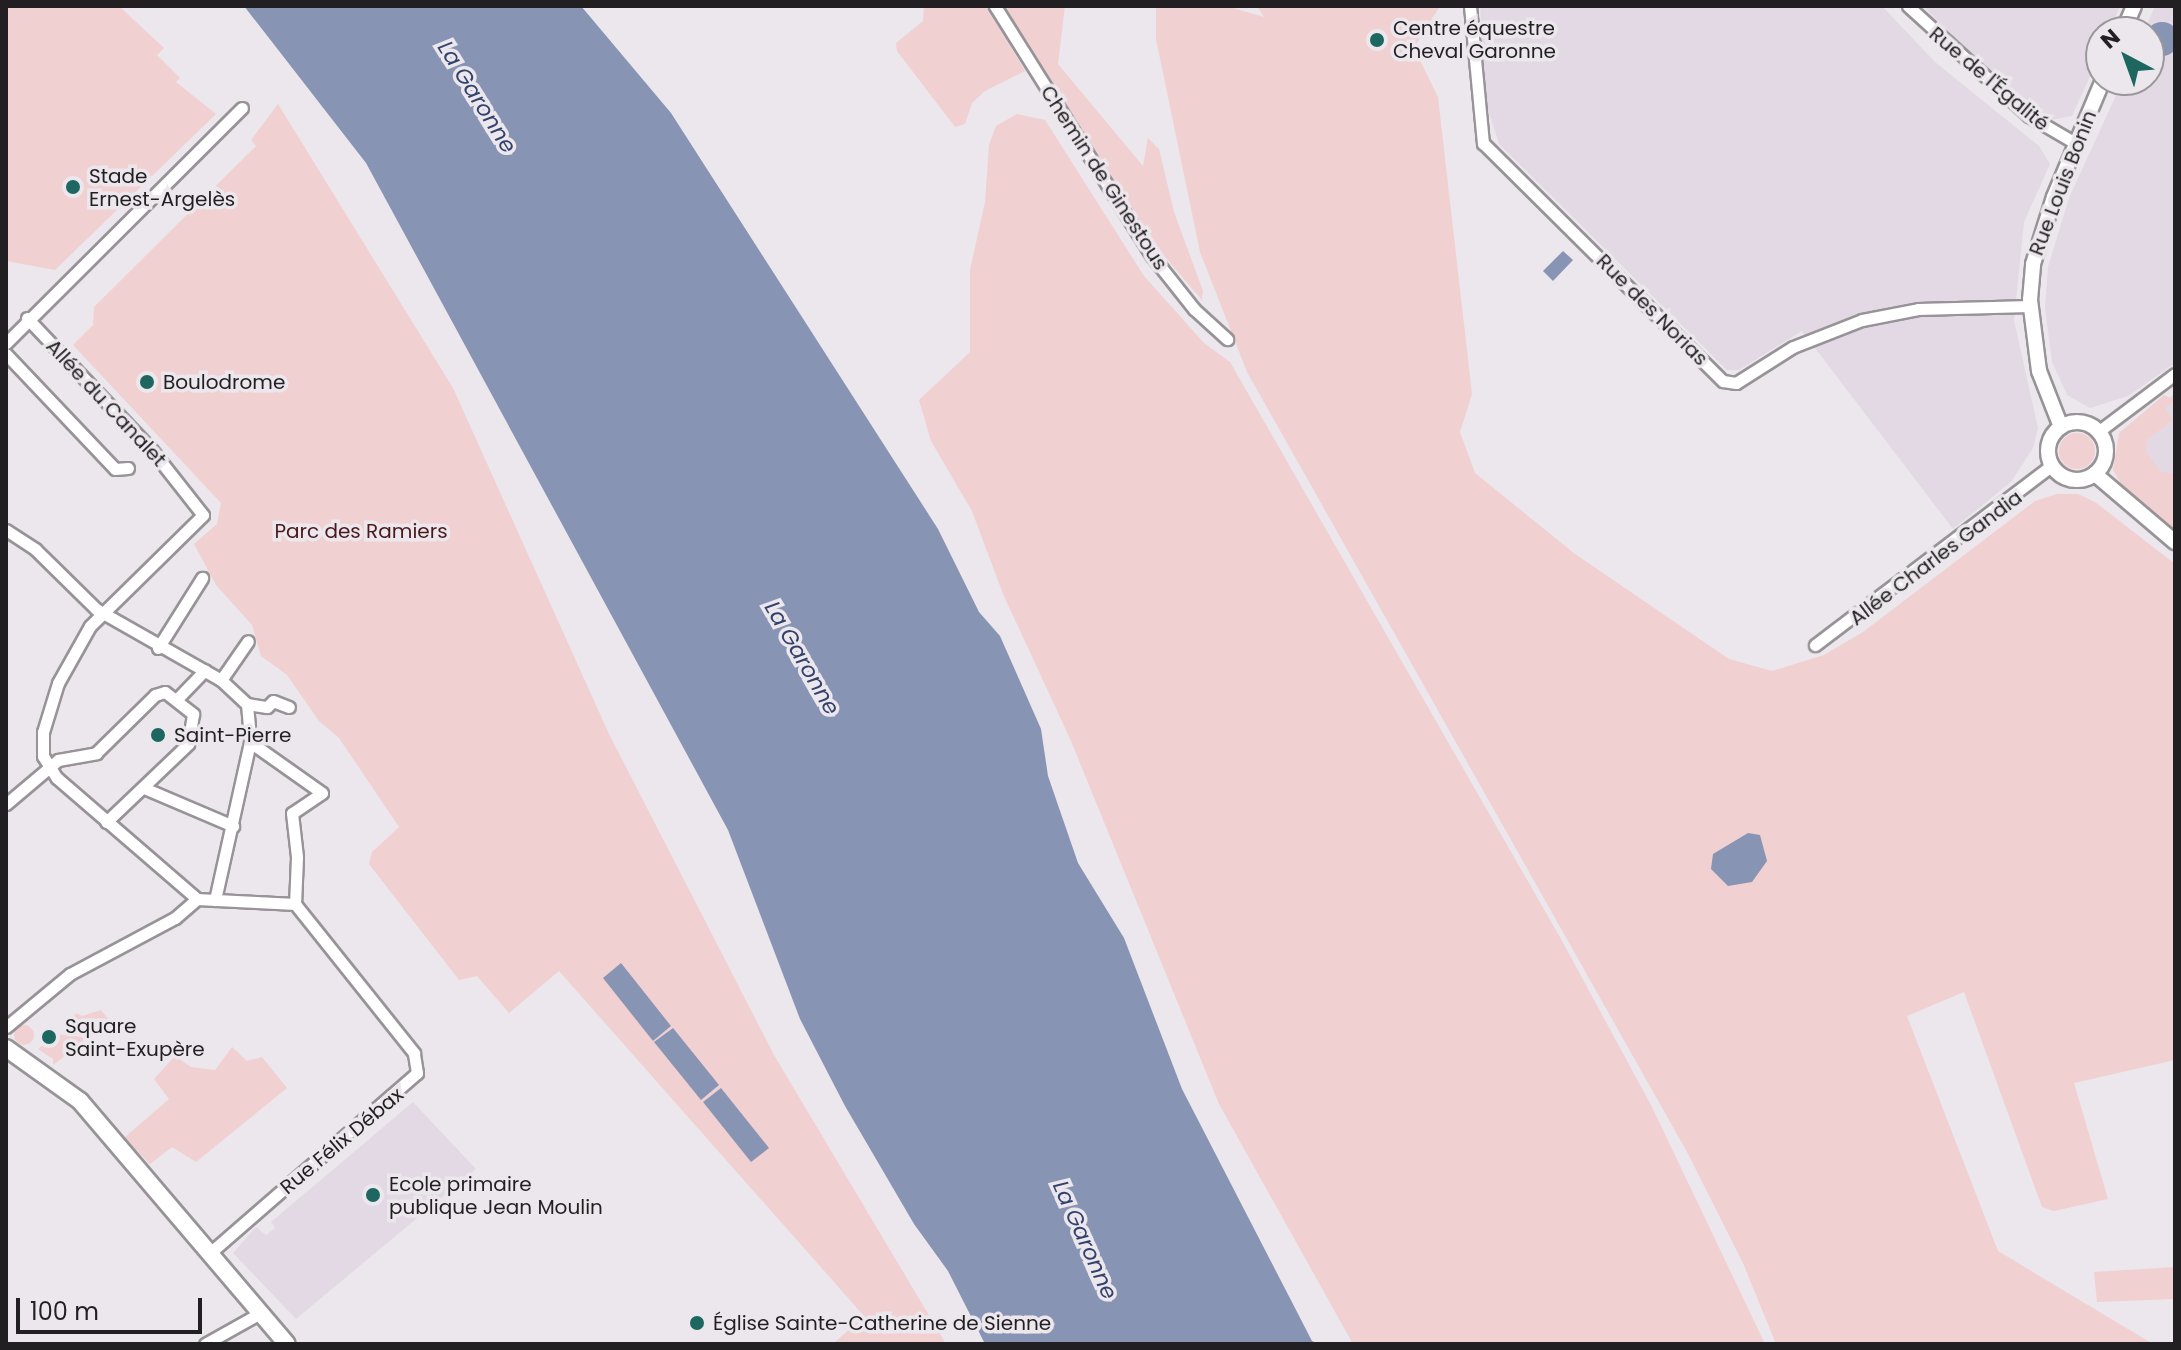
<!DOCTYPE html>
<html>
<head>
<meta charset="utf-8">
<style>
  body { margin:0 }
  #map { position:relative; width:2181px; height:1350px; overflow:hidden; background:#ebe7ec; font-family:Poppins,sans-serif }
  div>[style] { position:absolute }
  .built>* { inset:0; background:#e3d9e4 }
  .green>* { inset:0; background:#f1d0d1 }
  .round { border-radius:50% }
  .water>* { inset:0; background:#8894b3 }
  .roads { filter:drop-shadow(2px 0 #979397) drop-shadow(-2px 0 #979397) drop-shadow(0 2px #979397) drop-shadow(0 -2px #979397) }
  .minor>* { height:11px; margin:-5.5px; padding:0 5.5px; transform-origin:5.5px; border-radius:5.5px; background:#fff }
  .tertiary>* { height:14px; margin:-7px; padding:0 7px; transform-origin:7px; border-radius:7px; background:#fff }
  .tertiary>.ring { margin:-7px; padding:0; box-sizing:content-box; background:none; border:14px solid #fff; border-radius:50% }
  .secondary>* { height:16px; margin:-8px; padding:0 8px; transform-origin:8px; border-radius:8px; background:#fff }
  .dots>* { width:22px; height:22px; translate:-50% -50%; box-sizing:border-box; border:4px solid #ebe7ec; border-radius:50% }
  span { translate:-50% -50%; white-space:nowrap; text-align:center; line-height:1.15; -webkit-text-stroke:7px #ebe7ec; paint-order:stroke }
  .poi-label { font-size:20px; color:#211f21 }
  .left { translate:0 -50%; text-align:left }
  .street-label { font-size:20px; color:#211f21 }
  .park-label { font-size:20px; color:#4b181e }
  .water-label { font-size:22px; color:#32426d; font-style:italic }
  .frame { position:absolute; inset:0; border:8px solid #211f21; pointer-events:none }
  .north { position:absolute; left:2085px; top:16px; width:80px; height:80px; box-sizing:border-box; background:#ebe7ec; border:2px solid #9a979b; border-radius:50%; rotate:319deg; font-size:22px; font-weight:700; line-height:32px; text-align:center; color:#211f21 }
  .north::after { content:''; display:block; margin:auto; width:28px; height:36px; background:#1d6760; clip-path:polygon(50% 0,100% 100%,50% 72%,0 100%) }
  .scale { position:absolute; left:16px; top:1298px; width:186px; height:36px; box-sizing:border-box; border:4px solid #211f21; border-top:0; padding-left:10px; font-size:24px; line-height:28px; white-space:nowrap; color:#211f21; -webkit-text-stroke:6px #ebe7ec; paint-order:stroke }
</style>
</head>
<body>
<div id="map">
  <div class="built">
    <div style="clip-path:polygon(1480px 6px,1882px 6px,1935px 62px,2039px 146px,2050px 164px,2024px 222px,2014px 320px,2038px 428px,2033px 448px,2011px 482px,1953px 529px,1802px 331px,1739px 370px,1727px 370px,1499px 144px,1485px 100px)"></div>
    <div style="clip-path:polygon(1923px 6px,2120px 6px,2109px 32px,2101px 32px,2101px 52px,2072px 116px,2051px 120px,1982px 65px)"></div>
    <div style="clip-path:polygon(2155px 6px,2175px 6px,2175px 363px,2128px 396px,2090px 408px,2067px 395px,2052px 362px,2045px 308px,2048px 267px,2069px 198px,2123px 80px,2149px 80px,2149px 32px,2144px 32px)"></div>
    <div style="clip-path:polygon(2175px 393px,2175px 515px,2126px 434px)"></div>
    <div style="clip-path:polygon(413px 1102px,476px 1169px,296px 1319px,233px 1253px,256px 1227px,266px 1235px,275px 1228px,271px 1222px)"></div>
  </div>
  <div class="green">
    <div style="clip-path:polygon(6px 6px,119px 6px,164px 48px,157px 55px,180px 78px,176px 82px,216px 114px,55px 270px,6px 261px)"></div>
    <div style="clip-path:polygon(924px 6px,986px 6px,1025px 71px,985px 91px,972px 103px,965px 124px,955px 127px,897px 51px,896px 43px,923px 21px)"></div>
    <div style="clip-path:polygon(1004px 6px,1065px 6px,1058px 64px,1143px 166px,1148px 138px,1159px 149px,1174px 212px,1203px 291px,1202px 300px,1159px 250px)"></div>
    <div style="clip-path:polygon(1156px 6px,1226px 6px,1264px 17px,1257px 6px,1440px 6px,1414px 48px,1438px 97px,1472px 394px,1460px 432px,1475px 473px,1575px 554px,1729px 659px,1772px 671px,1824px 655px,1863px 632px,2035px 501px,2057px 494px,2078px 494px,2095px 502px,2175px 564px,2175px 1060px,2074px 1083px,2108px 1199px,2054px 1211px,2042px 1207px,1964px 992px,1907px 1016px,1998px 1251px,2153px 1344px,1776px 1344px,1743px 1263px,1687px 1152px,1247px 372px,1200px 252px,1156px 39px)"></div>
    <div style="clip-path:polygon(278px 104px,453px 388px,609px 734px,774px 1055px,946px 1344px,833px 1344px,864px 1316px,559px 971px,509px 1013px,477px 976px,459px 980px,369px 864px,372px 852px,399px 827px,339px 738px,319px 721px,287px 675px,261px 656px,252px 625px,216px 585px,194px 544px,217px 524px,221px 503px,73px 345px,93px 325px,94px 307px,256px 146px,251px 140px)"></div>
    <div style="clip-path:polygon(1017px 114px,1045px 120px,1144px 276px,1204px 343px,1230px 362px,1561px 939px,1652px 1107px,1765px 1344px,1353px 1344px,1219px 1104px,1071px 741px,1003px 594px,972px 511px,931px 441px,919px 400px,970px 352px,970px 270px,985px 202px,989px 145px,996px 126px)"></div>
    <div style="clip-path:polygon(2164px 395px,2175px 400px,2165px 408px,2173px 420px,2148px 439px,2146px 452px,2161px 472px,2175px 474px,2175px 535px,2127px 494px,2113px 470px,2119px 433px)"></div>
    <div class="round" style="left:2059px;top:433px;width:36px;height:36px"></div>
    <div style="clip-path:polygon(101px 1010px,109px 1020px,99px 1023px,92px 1034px,72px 1019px,76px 1013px,82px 1016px)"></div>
    <div class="round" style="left:14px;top:1025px;width:20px;height:20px"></div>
    <div style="clip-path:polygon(57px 1034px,89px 1038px,53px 1065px,53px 1059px,38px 1049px)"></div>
    <div style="clip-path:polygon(232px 1047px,247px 1061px,262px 1057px,287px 1088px,196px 1162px,172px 1147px,150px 1164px,124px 1138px,169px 1099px,154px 1079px,175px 1056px,191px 1067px,215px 1070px)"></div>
    <div style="clip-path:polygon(2175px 1267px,2175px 1299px,2097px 1302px,2094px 1272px)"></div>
  </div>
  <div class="water">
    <div style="clip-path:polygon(244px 6px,581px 6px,671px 113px,938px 529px,979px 612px,1000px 636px,1041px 729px,1048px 776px,1078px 863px,1124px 938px,1182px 1089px,1312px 1341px,1319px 1344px,985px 1344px,948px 1271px,914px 1224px,845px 1106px,800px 1019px,728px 830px,366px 163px)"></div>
    <div class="round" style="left:2145px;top:22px;width:34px;height:34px"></div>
    <div style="clip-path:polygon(1563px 251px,1573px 260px,1553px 281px,1543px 271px)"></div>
    <div style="clip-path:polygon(1748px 833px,1760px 835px,1767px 861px,1752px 882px,1728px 886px,1711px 869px,1713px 854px)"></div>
    <div style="clip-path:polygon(621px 963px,671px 1026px,653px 1041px,603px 978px)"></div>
    <div style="clip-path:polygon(673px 1028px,719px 1085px,701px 1100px,654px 1042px)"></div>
    <div style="clip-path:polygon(721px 1088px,769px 1148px,751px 1162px,703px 1102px)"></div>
  </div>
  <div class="roads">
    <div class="minor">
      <div style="left:995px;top:6px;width:295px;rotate:57.9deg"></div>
      <div style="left:1152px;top:256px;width:68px;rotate:51.6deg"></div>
      <div style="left:1194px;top:309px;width:45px;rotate:42.3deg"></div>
      <div style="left:1470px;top:6px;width:138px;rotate:84.6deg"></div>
      <div style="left:1483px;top:143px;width:338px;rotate:44.8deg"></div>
      <div style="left:1723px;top:381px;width:13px;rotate:9deg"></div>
      <div style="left:1736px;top:383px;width:67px;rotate:-32.3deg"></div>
      <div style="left:1793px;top:347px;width:74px;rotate:-21.4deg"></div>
      <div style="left:1862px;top:320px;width:57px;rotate:-11.1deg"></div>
      <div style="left:1918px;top:309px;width:112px;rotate:-1.5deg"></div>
      <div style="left:1908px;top:6px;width:164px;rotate:42.3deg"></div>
      <div style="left:2029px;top:116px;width:56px;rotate:30.3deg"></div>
      <div style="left:27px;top:318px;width:180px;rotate:46.6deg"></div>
      <div style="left:151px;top:449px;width:84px;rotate:51.8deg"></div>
      <div style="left:203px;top:515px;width:158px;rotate:135.5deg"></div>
      <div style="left:90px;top:626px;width:65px;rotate:119.3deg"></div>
      <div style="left:58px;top:683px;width:51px;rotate:107deg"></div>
      <div style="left:43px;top:732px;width:24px;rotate:90deg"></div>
      <div style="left:43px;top:756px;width:26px;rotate:58deg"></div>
      <div style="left:57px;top:778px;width:185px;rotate:40.8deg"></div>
      <div style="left:197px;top:899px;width:98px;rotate:2.9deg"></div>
      <div style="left:6px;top:343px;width:333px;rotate:-44.9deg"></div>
      <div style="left:6px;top:354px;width:158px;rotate:46.5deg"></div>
      <div style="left:115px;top:469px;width:13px;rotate:-4deg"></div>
      <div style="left:2099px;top:431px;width:95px;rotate:-36.9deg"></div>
      <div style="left:6px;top:530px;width:35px;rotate:33deg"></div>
      <div style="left:35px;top:549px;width:86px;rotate:44.5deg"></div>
      <div style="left:96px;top:609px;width:144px;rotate:29.6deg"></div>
      <div style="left:221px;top:680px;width:35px;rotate:43deg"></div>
      <div style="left:247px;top:704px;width:38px;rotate:85deg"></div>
      <div style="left:250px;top:742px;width:162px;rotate:102.5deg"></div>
      <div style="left:1815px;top:645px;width:298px;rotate:-37.2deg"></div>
      <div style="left:158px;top:648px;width:83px;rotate:-57.8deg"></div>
      <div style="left:221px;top:680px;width:47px;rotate:-55.3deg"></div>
      <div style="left:177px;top:699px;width:40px;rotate:-46deg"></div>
      <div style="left:247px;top:704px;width:20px;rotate:9deg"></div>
      <div style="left:267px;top:707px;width:8px;rotate:-45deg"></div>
      <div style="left:273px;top:701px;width:17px;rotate:21deg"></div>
      <div style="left:250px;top:742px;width:88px;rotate:35.3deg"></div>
      <div style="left:322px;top:793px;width:36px;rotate:146deg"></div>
      <div style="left:292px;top:813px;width:44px;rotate:83.5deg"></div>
      <div style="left:297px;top:857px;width:47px;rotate:92.4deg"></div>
      <div style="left:144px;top:788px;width:97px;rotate:23.1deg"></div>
      <div style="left:6px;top:804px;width:68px;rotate:-40.2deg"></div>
      <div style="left:58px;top:760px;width:39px;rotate:-10deg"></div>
      <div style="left:96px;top:753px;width:83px;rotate:-44.5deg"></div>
      <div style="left:155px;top:695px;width:10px;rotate:-17deg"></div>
      <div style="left:165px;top:692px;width:36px;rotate:38deg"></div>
      <div style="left:193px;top:714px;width:30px;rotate:99deg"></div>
      <div style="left:188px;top:744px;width:113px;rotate:136.4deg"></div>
      <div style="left:6px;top:1027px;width:83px;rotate:-39.6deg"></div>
      <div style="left:70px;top:974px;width:119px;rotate:-28.1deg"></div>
      <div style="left:175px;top:918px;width:29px;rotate:-41deg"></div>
      <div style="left:211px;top:1252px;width:273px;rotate:-41deg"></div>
      <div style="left:417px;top:1073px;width:20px;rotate:-99deg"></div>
      <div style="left:414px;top:1053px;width:191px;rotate:-128.6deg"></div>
      <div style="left:205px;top:1344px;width:65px;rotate:-29.3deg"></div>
    </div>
    <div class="tertiary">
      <div style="left:2123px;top:32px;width:28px;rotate:-67deg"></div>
      <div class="ring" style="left:2048px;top:422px;width:44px;height:44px"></div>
      <div style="left:2061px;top:427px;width:60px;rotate:-111.4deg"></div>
      <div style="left:2039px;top:371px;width:72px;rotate:-97.2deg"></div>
      <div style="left:2030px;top:300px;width:36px;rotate:-85deg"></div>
      <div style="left:2033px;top:264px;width:70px;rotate:-72.6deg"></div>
      <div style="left:2054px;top:197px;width:127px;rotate:-67.3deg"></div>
      <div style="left:2095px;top:474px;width:105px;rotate:40.4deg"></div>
    </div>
    <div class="secondary">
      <div style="left:6px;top:1048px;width:91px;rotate:35.6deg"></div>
      <div style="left:80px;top:1101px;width:319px;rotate:49.6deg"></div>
    </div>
  </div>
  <div class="dots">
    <div style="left:1377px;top:40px;background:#1d6760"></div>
    <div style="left:73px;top:187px;background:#1d6760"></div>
    <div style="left:147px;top:382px;background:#1d6760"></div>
    <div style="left:158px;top:735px;background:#1d6760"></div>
    <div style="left:49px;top:1037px;background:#1d6760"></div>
    <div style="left:373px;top:1195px;background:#1d6760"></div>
    <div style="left:697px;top:1323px;background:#1d6760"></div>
  </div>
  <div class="poi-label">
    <span class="left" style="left:1393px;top:40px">Centre équestre<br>Cheval Garonne</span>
    <span class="left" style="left:89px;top:188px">Stade<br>Ernest-Argelès</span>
    <span class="left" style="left:163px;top:382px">Boulodrome</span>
    <span class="left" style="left:174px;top:735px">Saint-Pierre</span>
    <span class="left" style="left:65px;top:1038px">Square<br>Saint-Exupère</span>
    <span class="left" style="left:389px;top:1196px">Ecole primaire<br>publique Jean Moulin</span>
    <span class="left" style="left:713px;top:1323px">Église Sainte-Catherine de Sienne</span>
  </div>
  <div class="street-label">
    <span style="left:1989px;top:79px;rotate:40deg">Rue de l'Égalité</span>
    <span style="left:1104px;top:178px;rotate:57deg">Chemin de Ginestous</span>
    <span style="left:2063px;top:183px;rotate:-69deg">Rue Louis Bonin</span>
    <span style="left:1652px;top:310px;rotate:45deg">Rue des Norias</span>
    <span style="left:106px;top:403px;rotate:47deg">Allée du Canalet</span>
    <span style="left:1936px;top:558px;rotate:-37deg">Allée Charles Gandia</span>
    <span style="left:342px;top:1141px;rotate:-40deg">Rue Félix Débax</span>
  </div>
  <div class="park-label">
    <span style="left:361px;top:531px">Parc des Ramiers</span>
  </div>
  <div class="water-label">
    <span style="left:477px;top:97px;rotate:58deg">La Garonne</span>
    <span style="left:802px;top:658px;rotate:60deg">La Garonne</span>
    <span style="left:1085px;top:1240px;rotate:66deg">La Garonne</span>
  </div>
  <div class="frame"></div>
  <div class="north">N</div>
  <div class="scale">100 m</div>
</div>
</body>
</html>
